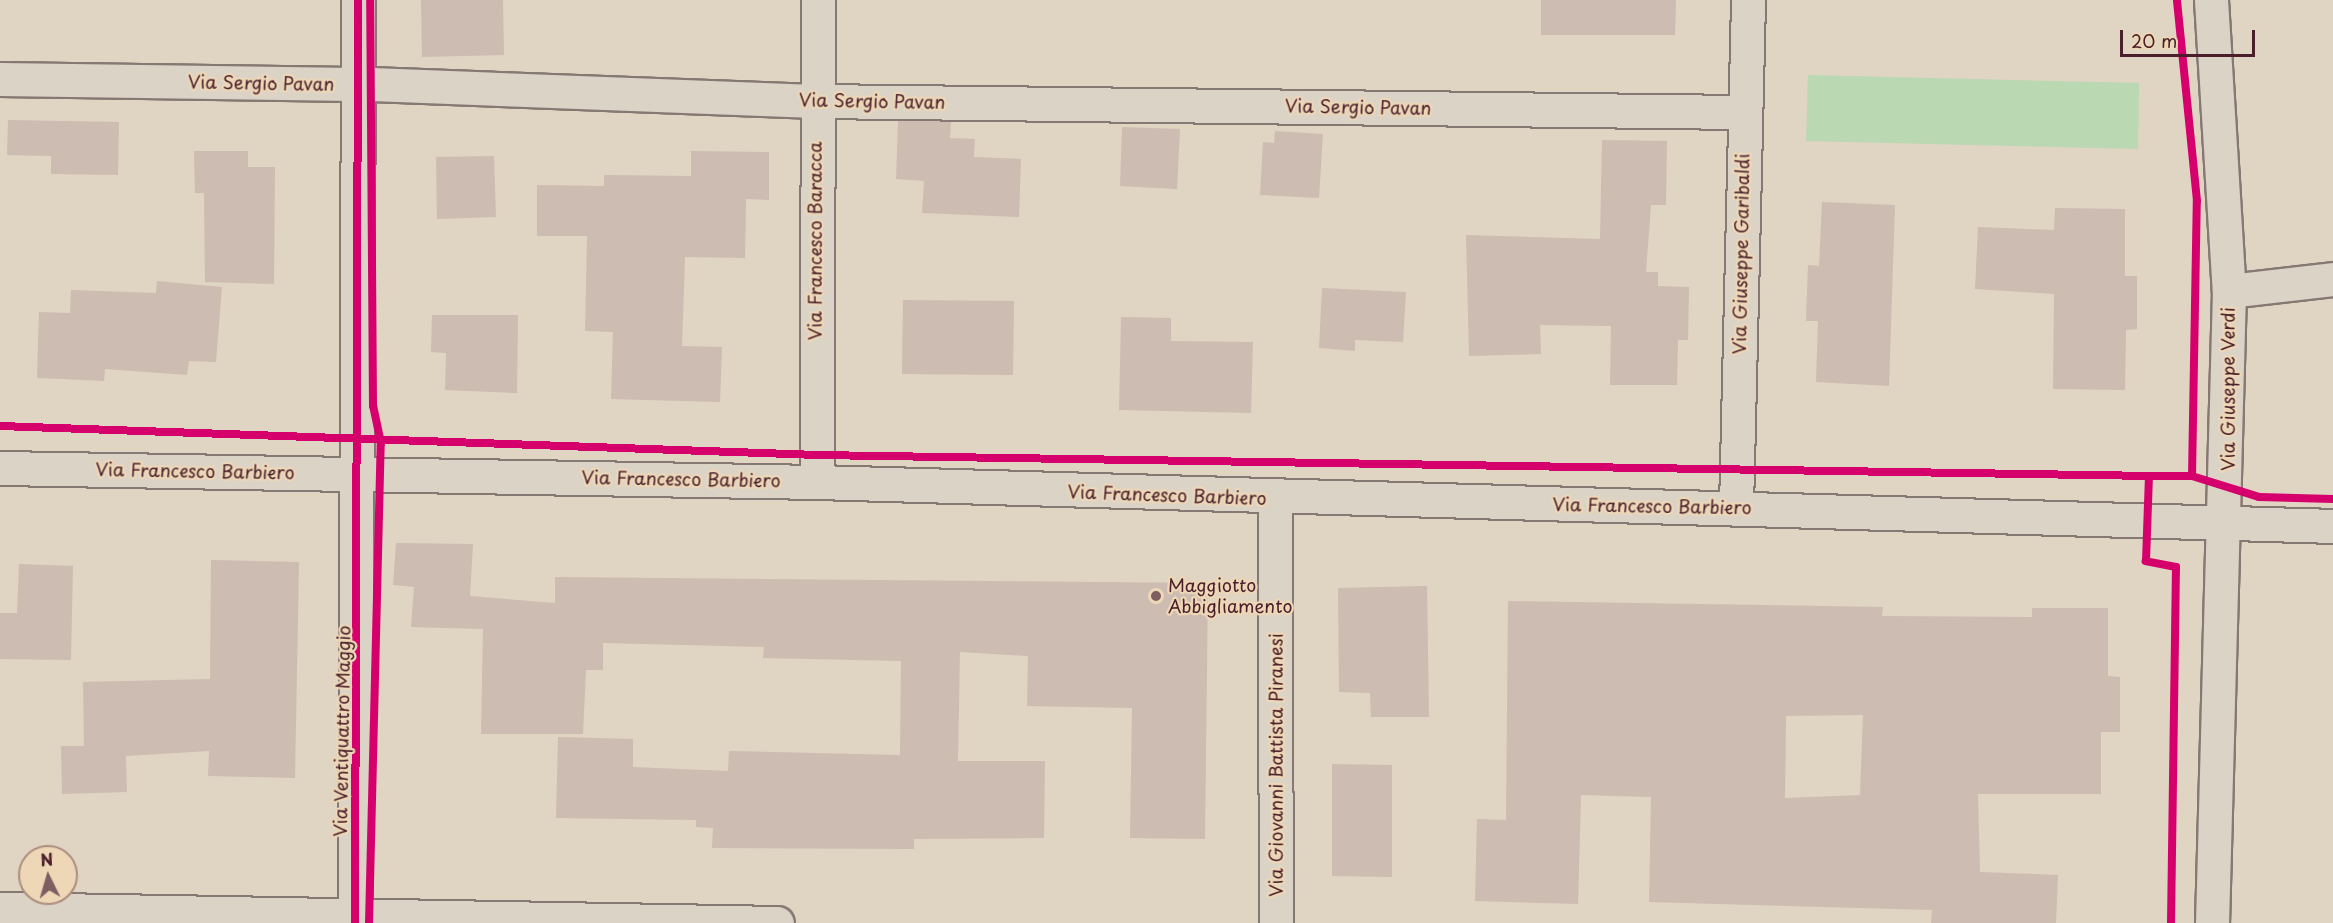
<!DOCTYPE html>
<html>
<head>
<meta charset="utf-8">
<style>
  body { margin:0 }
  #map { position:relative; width:2333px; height:923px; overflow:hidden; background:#e0d4c3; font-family:"Playpen Sans",sans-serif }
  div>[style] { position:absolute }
  .green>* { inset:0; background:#bad8b2 }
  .building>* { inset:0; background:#cdbcb1 }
  .roads { filter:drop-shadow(2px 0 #867873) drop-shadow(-2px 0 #867873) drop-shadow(0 2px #867873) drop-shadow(0 -2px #867873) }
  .minor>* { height:33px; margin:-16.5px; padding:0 16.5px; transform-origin:16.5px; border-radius:16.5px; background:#dcd3c7 }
  .cycleway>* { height:8px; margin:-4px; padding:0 4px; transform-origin:4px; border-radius:4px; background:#d6006c }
  .dots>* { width:16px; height:16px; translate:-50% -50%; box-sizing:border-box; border:3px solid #edd7b6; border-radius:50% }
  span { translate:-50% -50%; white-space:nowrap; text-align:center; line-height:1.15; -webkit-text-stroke:4.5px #edd7b6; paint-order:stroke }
  .street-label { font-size:18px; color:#4a1f2b }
  .poi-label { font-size:18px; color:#4a1f2b }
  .left { translate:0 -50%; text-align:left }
  .north { position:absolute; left:18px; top:845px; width:60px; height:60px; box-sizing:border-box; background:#edd7b6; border:2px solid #ac8d7e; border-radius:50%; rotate:355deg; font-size:16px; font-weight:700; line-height:24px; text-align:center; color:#4a1f2b }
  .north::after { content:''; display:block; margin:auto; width:21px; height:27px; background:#7e5e60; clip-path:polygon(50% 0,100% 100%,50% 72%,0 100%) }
  .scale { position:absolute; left:2120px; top:30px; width:135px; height:27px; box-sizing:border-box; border:3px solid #4a1f2b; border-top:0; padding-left:8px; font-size:18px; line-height:21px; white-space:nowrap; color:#4a1f2b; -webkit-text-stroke:4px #edd7b6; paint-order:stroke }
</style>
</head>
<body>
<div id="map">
  <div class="green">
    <div style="clip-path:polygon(1808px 75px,2139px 83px,2138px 149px,1806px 141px)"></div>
  </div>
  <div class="building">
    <div style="clip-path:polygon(421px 0,503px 0,504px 55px,422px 57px)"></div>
    <div style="clip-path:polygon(1541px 0,1676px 0,1675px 35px,1541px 35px)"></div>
    <div style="clip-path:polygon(8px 120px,119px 122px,118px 175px,51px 174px,51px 156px,7px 155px)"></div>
    <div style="clip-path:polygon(898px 121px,951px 121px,950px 138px,975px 139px,974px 157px,1021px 159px,1019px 217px,922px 213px,924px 181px,896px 179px)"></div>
    <div style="clip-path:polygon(1122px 127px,1180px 129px,1177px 189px,1120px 186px)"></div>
    <div style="clip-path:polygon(1275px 131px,1323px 134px,1319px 198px,1260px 195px,1263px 142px,1274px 143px)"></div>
    <div style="clip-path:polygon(1602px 140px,1667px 141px,1666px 205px,1651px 205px,1646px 272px,1658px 272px,1658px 286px,1689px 287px,1688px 340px,1678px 340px,1677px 385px,1610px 385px,1611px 326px,1540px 325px,1541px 354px,1469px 356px,1466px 235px,1600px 239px)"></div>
    <div style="clip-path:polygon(194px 151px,248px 151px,248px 167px,275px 167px,274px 284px,205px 282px,204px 193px,195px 193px)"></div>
    <div style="clip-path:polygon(691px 151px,769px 152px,769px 200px,746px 199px,745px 258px,685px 257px,682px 346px,722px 347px,720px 402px,611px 399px,613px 332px,585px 331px,587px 236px,537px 236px,537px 185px,604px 186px,604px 175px,691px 176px)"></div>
    <div style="clip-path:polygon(494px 156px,496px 217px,437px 219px,436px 157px)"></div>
    <div style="clip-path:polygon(1822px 202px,1895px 205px,1889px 386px,1816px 382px,1818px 321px,1806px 321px,1808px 265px,1819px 266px)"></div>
    <div style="clip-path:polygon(2055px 208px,2125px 209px,2125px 276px,2137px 276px,2137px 329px,2126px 330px,2125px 390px,2053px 389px,2054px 294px,1975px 289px,1978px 227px,2054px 230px)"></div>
    <div style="clip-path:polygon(157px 281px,222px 287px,216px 362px,189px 361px,187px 375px,105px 369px,104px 381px,37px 378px,39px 312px,70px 313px,71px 290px,156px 293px)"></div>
    <div style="clip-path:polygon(1322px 288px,1406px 292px,1403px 342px,1355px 340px,1355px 351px,1319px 348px)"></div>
    <div style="clip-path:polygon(903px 300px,1014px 301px,1013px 375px,902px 374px)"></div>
    <div style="clip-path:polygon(432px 315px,518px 315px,517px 393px,445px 390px,446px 353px,431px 352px)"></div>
    <div style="clip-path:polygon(1121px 317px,1171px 318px,1171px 341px,1253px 342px,1251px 413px,1119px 410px)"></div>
    <div style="clip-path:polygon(396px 543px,473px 544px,470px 596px,555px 603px,555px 577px,1208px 583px,1205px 839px,1130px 838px,1132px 708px,1027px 706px,1028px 656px,960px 652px,958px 761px,1045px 761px,1044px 838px,914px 839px,914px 849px,712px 848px,713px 828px,696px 827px,696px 820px,556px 818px,558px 737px,633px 739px,633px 767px,728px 771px,729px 751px,900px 755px,901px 661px,763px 658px,764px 647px,603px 643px,603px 670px,586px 670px,583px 734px,481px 734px,483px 629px,411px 627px,414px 587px,393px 585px)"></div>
    <div style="clip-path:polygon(211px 560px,299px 562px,295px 778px,208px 776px,209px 751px,126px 756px,127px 792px,62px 794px,61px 746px,84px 746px,83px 682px,210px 679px)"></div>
    <div style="clip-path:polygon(19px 564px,73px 566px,71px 660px,0 659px,0 613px,17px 613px)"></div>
    <div style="clip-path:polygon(1427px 586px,1429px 717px,1371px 717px,1370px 693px,1339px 692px,1338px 588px)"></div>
    <div style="clip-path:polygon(evenodd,1508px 601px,1883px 607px,1882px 616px,2032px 617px,2032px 608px,2108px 608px,2108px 676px,2120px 677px,2120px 732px,2101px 732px,2101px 794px,1978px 794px,1980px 872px,2058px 875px,2056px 923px,1931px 923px,1932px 910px,1649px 902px,1651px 797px,1581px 795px,1578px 904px,1475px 901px,1477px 819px,1506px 820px,1508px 601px,1863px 715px,1860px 795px,1785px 798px,1786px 716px,1863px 715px)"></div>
    <div style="clip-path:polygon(1332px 764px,1392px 765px,1392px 877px,1332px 876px)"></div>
  </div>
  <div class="roads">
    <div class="minor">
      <div style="left:2211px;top:0;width:292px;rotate:86.5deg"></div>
      <div style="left:2229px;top:291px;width:632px;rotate:91.54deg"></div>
      <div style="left:0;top:79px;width:371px;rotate:0.8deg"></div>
      <div style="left:371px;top:84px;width:444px;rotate:2.2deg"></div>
      <div style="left:815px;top:101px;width:930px;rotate:0.68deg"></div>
      <div style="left:2229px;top:291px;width:105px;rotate:-6.6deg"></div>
      <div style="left:0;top:468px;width:817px;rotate:0.98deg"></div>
      <div style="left:817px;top:482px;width:1517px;rotate:1.66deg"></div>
      <div style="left:817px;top:482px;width:482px;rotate:-89.9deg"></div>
      <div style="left:1275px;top:498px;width:425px;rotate:89.9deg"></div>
      <div style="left:1736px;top:507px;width:507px;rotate:-88.64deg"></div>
      <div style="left:0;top:909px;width:777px;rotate:1.03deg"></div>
      <div style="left:355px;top:923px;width:923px;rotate:-89.81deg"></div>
    </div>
  </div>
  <div class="cycleway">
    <div style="left:0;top:426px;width:818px;rotate:2.03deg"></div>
    <div style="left:817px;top:455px;width:1332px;rotate:0.9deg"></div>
    <div style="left:2192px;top:476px;width:70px;rotate:17.4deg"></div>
    <div style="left:2259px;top:497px;width:74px;rotate:1.5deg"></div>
    <div style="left:355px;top:923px;width:923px;rotate:-89.81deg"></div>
    <div style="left:369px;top:923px;width:480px;rotate:-88.6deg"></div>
    <div style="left:381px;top:443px;width:38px;rotate:-102deg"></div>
    <div style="left:373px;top:406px;width:406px;rotate:-90.4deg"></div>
    <div style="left:2171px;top:923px;width:356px;rotate:-89.2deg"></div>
    <div style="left:2176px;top:567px;width:31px;rotate:-169deg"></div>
    <div style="left:2146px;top:561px;width:85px;rotate:-88deg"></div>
    <div style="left:2149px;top:476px;width:43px"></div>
    <div style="left:2192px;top:476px;width:275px;rotate:-89deg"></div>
    <div style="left:2197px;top:201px;width:202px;rotate:-95.7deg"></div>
  </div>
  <div class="dots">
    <div style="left:1156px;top:596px;background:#7e5e60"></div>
  </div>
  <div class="street-label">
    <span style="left:261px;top:83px;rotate:1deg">Via Sergio Pavan</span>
    <span style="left:872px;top:101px;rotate:1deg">Via Sergio Pavan</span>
    <span style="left:1358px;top:107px;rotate:1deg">Via Sergio Pavan</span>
    <span style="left:815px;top:241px;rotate:-90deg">Via Francesco Baracca</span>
    <span style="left:1741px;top:254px;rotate:-89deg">Via Giuseppe Garibaldi</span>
    <span style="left:2228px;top:389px;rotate:-90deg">Via Giuseppe Verdi</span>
    <span style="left:195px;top:471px;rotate:1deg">Via Francesco Barbiero</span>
    <span style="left:681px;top:479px;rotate:1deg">Via Francesco Barbiero</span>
    <span style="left:1167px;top:495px;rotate:2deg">Via Francesco Barbiero</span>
    <span style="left:1652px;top:506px;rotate:1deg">Via Francesco Barbiero</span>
    <span style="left:342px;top:731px;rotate:-89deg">Via Ventiquattro Maggio</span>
    <span style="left:1276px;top:765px;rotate:-90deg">Via Giovanni Battista Piranesi</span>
  </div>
  <div class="poi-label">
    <span class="left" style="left:1168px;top:596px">Maggiotto<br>Abbigliamento</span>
  </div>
  <div class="north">N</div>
  <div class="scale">20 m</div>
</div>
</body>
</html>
